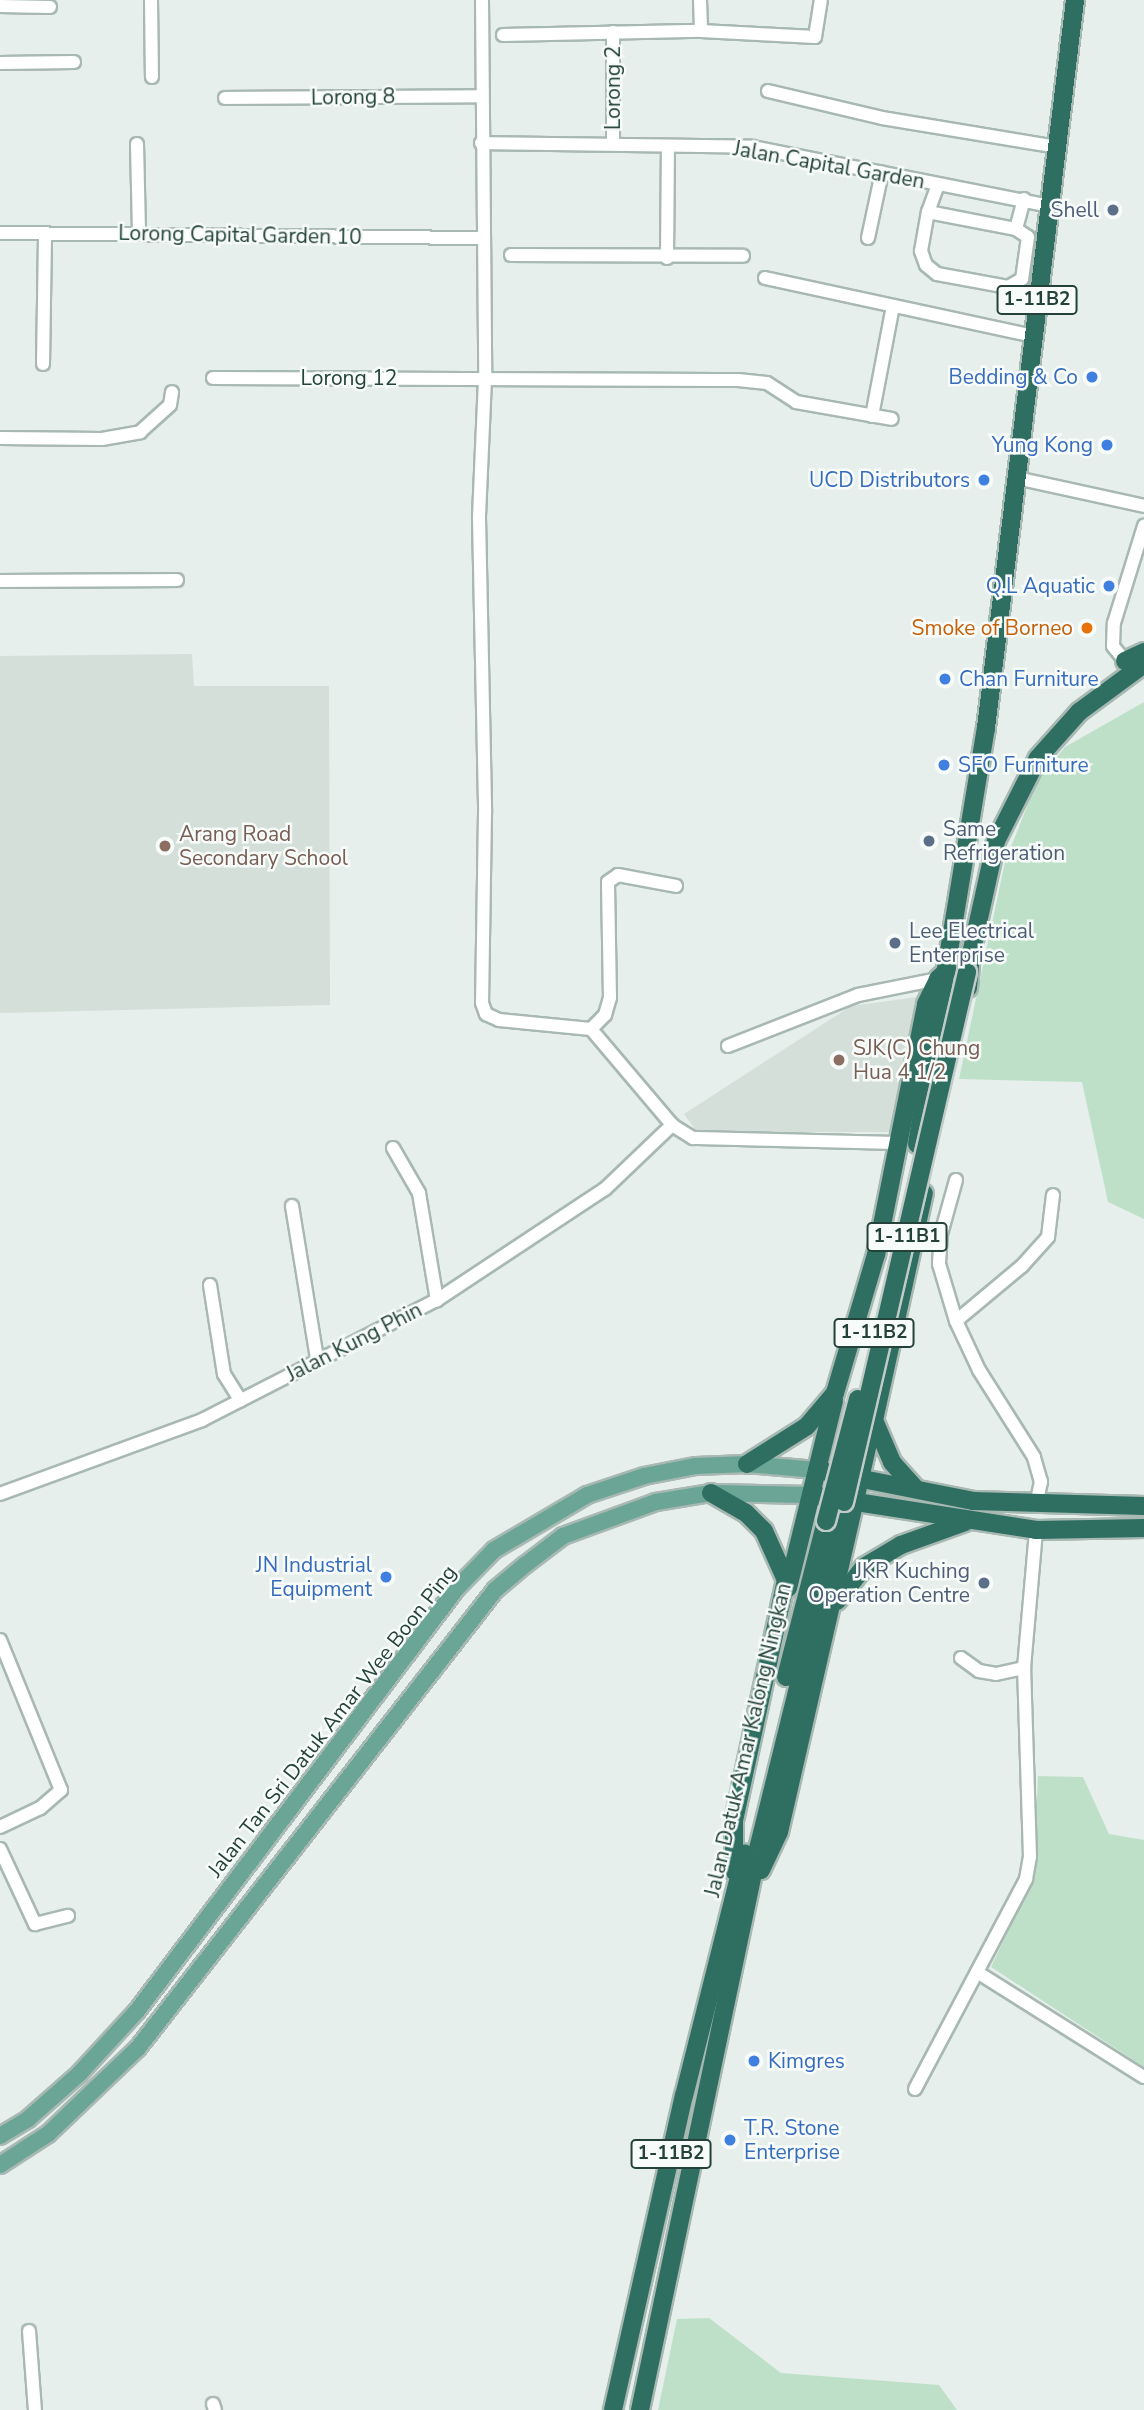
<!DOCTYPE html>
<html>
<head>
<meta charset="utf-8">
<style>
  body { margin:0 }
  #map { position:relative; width:1144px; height:2410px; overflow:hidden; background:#e6efeb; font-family:"Nunito Sans",sans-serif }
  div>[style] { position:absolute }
  .built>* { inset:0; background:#d4dfda }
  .green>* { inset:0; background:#bfe0c8 }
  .roads { filter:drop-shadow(2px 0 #a8b8b2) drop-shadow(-2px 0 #a8b8b2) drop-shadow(0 2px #a8b8b2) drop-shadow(0 -2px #a8b8b2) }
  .minor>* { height:12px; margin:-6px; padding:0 6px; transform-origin:6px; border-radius:6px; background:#fff }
  .major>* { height:16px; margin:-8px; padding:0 8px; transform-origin:8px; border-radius:8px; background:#6aa596 }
  .highway>* { height:18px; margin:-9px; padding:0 9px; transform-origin:9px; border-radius:9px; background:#2f6f62 }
  .bridges { filter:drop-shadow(2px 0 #c2cac8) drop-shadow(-2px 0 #c2cac8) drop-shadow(0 2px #c2cac8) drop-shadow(0 -2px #c2cac8) }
  .highway-bridge>* { height:18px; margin:-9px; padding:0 9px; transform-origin:9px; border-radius:9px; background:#2f6f62 }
  .dots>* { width:19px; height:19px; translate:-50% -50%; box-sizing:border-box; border:4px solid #f7fbf9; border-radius:50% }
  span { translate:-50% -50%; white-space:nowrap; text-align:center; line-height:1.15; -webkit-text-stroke:5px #f7fbf9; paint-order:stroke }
  .shield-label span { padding:2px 5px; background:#f7fbf9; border:2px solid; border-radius:5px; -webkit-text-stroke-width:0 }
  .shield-label { font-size:19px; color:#24423a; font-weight:700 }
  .street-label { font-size:21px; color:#24423a }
  .service-label { font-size:21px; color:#4e5e75 }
  .right { translate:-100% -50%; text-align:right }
  .left { translate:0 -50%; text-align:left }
  .shop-label { font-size:21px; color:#366cbe }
  .food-label { font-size:21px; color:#c56008 }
  .education-label { font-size:21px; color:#785e54 }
</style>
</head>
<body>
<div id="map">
  <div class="built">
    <div style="clip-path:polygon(192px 654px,194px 686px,329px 686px,330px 1005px,0 1013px,0 656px)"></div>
    <div style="clip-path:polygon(925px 996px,894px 1132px,697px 1132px,684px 1114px,851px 1006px)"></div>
  </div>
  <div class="green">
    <div style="clip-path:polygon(1144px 702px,1144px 1219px,1108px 1202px,1082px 1082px,959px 1079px,1005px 862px,1037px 781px,1065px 747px)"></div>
    <div style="clip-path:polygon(1038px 1776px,1083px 1777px,1109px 1834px,1144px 1840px,1144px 2067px,991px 1967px,1034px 1877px)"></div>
    <div style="clip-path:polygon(709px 2318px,781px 2373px,939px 2385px,957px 2410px,658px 2410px,677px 2319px)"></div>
  </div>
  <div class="roads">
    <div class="minor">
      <div style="left:151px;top:0;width:77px;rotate:89.3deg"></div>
      <div style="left:482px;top:0;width:379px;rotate:89.5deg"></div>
      <div style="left:485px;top:379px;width:139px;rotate:92.5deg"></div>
      <div style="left:479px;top:518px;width:295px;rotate:88.8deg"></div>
      <div style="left:485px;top:813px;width:190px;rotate:90.9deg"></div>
      <div style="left:482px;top:1003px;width:12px;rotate:70deg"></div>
      <div style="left:486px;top:1014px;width:14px;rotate:25deg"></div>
      <div style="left:499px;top:1020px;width:92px;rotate:5.6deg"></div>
      <div style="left:591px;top:1029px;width:126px;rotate:49.8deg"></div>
      <div style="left:672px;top:1125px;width:25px;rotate:32deg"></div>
      <div style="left:693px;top:1138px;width:207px;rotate:1.4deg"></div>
      <div style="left:700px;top:0;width:31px;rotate:88deg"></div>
      <div style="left:0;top:6px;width:50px;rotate:1.1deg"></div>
      <div style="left:503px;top:35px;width:198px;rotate:-1.2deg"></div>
      <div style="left:701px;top:31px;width:114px;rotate:3deg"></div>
      <div style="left:815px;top:37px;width:37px;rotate:-81deg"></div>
      <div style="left:0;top:63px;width:74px;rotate:-0.8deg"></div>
      <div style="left:768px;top:91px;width:117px;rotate:13.3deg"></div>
      <div style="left:882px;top:118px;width:177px;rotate:9.4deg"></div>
      <div style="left:225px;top:98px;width:256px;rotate:-0.4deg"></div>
      <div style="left:481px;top:143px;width:271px;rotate:0.8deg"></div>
      <div style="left:752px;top:147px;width:303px;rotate:11.2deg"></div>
      <div style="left:613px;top:143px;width:111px;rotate:-90deg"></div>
      <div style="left:137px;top:144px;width:89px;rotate:88.7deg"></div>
      <div style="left:928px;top:212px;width:90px;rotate:10.9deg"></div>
      <div style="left:1016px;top:229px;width:14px;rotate:34deg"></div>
      <div style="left:1028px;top:237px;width:42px;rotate:98.1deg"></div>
      <div style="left:1022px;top:279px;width:16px;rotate:150deg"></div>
      <div style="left:1008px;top:287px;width:72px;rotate:-169.6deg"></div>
      <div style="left:937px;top:274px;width:14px;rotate:-141deg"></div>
      <div style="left:926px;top:265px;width:15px;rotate:-110deg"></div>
      <div style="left:921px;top:251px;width:40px;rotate:-80deg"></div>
      <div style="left:928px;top:212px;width:29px;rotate:-70deg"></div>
      <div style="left:1016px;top:229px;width:31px;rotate:-75deg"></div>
      <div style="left:0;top:233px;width:481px;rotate:0.6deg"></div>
      <div style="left:868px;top:238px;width:67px;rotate:-78deg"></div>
      <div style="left:511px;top:255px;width:232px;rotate:0.2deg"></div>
      <div style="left:667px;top:258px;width:112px;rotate:-89.5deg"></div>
      <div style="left:765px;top:278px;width:274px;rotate:12.2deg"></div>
      <div style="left:43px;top:364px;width:130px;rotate:-89.1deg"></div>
      <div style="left:213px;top:378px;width:525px;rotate:0.22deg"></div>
      <div style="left:738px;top:380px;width:29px;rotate:6deg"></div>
      <div style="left:767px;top:383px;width:35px;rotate:33deg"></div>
      <div style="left:796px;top:402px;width:97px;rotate:10deg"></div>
      <div style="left:872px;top:416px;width:112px;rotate:-79.2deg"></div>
      <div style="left:0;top:438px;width:102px;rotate:0.6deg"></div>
      <div style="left:102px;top:439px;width:39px;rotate:-10deg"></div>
      <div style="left:140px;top:432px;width:40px;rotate:-42deg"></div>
      <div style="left:170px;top:405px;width:13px;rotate:-81deg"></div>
      <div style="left:1016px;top:478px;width:131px;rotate:12.3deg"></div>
      <div style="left:0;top:581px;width:177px;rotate:-0.3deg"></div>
      <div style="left:1125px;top:661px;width:19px;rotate:-129deg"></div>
      <div style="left:1113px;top:646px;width:23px;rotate:-88deg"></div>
      <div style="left:1114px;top:623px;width:102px;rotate:-72.8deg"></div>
      <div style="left:591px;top:1029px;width:20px;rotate:-45deg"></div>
      <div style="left:605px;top:1015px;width:18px;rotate:-74deg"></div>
      <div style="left:610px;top:998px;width:116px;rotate:-91deg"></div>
      <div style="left:608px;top:882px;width:12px;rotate:-35deg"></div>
      <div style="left:618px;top:875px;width:59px;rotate:10.7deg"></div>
      <div style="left:728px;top:1046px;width:140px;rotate:-21.4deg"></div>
      <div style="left:858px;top:995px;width:82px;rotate:-11.3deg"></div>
      <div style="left:393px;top:1148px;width:52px;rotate:60deg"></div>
      <div style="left:419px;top:1193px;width:109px;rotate:80.5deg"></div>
      <div style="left:956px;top:1180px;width:56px;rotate:105.5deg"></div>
      <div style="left:941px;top:1234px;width:30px;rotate:94deg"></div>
      <div style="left:939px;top:1264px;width:59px;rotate:73.4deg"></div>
      <div style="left:292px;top:1206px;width:155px;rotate:80.7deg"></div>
      <div style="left:210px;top:1285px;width:90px;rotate:81.1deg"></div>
      <div style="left:224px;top:1374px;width:31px;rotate:58deg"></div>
      <div style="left:0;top:1494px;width:215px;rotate:-20.1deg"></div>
      <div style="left:202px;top:1420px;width:264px;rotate:-27.1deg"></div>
      <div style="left:437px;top:1300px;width:201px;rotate:-33.5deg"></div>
      <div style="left:605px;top:1189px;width:93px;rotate:-43.7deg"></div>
      <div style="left:1036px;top:1505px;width:24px;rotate:-78deg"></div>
      <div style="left:1041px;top:1482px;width:26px;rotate:-106deg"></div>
      <div style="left:1034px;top:1457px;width:103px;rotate:-122.3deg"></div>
      <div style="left:979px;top:1370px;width:54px;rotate:-115.1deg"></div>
      <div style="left:956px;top:1321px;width:86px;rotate:-39.8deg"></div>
      <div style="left:1022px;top:1266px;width:39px;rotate:-48deg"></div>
      <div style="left:1048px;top:1237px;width:42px;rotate:-83.2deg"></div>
      <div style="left:0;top:1640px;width:162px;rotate:67.9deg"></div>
      <div style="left:61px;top:1790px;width:28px;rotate:139deg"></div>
      <div style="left:40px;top:1808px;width:44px;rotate:154.6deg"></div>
      <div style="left:961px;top:1658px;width:22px;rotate:36deg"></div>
      <div style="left:979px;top:1671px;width:17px;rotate:10deg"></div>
      <div style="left:996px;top:1674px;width:29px;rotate:-12deg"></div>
      <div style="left:0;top:1849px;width:83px;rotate:65deg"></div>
      <div style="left:35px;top:1924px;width:34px;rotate:-14deg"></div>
      <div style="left:977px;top:1972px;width:197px;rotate:32.2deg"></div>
      <div style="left:915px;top:2089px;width:238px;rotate:-62.1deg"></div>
      <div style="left:1026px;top:1879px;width:22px;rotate:-80deg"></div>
      <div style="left:1030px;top:1857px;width:189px;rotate:-91.8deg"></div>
      <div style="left:1024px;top:1668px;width:139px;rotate:-85deg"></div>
      <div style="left:29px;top:2331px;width:79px;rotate:85.7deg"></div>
      <div style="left:213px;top:2404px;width:6px;rotate:72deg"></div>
    </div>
    <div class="major">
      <div style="left:0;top:2136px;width:33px;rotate:-31deg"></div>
      <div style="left:28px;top:2119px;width:68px;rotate:-41.4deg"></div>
      <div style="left:79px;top:2074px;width:86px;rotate:-47.4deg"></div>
      <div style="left:137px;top:2011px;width:529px;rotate:-52.91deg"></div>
      <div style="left:456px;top:1589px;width:54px;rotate:-45.7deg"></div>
      <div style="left:494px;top:1550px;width:108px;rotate:-30.6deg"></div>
      <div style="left:587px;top:1495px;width:60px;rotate:-18.4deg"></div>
      <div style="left:644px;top:1476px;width:53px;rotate:-10.9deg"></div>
      <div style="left:696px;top:1466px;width:51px;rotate:-2.2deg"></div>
      <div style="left:747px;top:1464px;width:70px;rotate:4.9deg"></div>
      <div style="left:0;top:2165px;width:57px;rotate:-32.9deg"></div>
      <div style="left:48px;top:2134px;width:124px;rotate:-43.7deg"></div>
      <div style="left:138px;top:2048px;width:581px;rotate:-52.06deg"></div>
      <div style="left:495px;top:1590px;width:39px;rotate:-40deg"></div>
      <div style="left:525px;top:1565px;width:48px;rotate:-37.3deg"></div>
      <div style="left:563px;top:1536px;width:99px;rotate:-20.1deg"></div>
      <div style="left:656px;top:1502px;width:56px;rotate:-9.3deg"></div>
      <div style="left:711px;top:1493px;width:100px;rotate:1.1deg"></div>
    </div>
    <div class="highway">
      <div style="left:1125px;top:661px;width:21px;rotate:-25deg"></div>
      <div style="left:969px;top:963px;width:125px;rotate:-77.5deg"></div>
      <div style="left:996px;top:841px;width:93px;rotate:-63.2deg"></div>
      <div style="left:1038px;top:758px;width:62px;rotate:-48.3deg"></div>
      <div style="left:1079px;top:712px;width:81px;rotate:-36.4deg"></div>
      <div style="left:968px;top:988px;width:35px;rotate:-85deg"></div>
      <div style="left:917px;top:1144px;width:422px;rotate:-80.6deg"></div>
      <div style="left:986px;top:728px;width:733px;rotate:-83.03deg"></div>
      <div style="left:747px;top:1464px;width:71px;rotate:-32.3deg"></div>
      <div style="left:807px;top:1426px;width:43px;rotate:-49.7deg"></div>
      <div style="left:835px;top:1393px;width:144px;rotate:-73.5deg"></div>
      <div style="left:876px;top:1255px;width:256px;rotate:-78.7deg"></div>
      <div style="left:926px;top:1004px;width:28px;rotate:-64deg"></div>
      <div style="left:938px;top:979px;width:13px;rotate:-42deg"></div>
      <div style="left:817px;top:1470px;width:159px;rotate:11.2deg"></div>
      <div style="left:973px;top:1501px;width:171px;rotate:1.7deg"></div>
      <div style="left:916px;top:1489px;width:36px;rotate:-132deg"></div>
      <div style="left:892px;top:1462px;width:46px;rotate:-113.2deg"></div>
      <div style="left:874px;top:1420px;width:232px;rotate:-77.6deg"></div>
      <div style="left:711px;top:1493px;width:40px;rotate:29.7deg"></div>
      <div style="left:746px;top:1513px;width:25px;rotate:45deg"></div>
      <div style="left:764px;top:1531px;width:54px;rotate:65.8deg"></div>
      <div style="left:786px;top:1580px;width:247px;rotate:102.2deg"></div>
      <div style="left:734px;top:1821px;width:50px;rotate:90deg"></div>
      <div style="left:811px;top:1495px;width:228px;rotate:8.8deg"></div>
      <div style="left:1036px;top:1530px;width:108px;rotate:-1.1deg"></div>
      <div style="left:788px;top:1588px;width:193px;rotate:-76.2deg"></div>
      <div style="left:837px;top:1601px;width:43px;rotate:-51.5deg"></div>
      <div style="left:864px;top:1567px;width:43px;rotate:-30.7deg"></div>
      <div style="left:901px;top:1545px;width:68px;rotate:-19.8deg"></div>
      <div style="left:786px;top:1677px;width:161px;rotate:-75.6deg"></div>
      <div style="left:761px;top:1870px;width:42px;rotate:-64.7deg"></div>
      <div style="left:779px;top:1832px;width:420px;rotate:-77.1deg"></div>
      <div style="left:613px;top:2410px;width:322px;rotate:-77.3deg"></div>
      <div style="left:684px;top:2096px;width:250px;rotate:-75.9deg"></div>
      <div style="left:640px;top:2410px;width:577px;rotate:-78.11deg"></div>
      <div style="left:759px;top:1845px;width:353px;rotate:-76.1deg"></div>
    </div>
  </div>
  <div class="bridges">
    <div class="highway-bridge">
      <div style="left:844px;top:1502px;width:544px;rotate:-76.93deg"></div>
      <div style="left:826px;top:1521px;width:126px;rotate:-75.3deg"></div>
    </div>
  </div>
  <div class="dots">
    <div style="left:1113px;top:210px;background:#5c6f8a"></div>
    <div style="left:1092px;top:377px;background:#3f7fe0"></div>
    <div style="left:1107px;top:445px;background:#3f7fe0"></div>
    <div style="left:984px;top:480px;background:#3f7fe0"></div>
    <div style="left:1109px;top:586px;background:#3f7fe0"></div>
    <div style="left:1087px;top:628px;background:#e8710a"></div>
    <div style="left:945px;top:679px;background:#3f7fe0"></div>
    <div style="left:944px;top:765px;background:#3f7fe0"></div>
    <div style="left:929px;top:841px;background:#5c6f8a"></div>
    <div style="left:165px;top:846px;background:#8d6e63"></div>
    <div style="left:895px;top:943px;background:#5c6f8a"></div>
    <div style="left:839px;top:1060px;background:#8d6e63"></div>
    <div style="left:386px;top:1577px;background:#3f7fe0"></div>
    <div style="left:984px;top:1583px;background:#5c6f8a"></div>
    <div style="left:754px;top:2061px;background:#3f7fe0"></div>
    <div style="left:730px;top:2140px;background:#3f7fe0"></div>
  </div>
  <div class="shield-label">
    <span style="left:1037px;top:300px">1-11B2</span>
    <span style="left:907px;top:1237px">1-11B1</span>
    <span style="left:874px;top:1333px">1-11B2</span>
    <span style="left:671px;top:2154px">1-11B2</span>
  </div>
  <div class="street-label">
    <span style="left:613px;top:88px;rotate:-90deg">Lorong 2</span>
    <span style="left:353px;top:97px;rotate:-1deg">Lorong 8</span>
    <span style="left:829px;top:165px;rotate:10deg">Jalan Capital Garden</span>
    <span style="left:240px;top:235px;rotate:1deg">Lorong Capital Garden 10</span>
    <span style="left:349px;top:378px">Lorong 12</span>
    <span style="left:354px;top:1342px;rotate:-27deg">Jalan Kung Phin</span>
    <span style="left:332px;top:1721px;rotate:-52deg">Jalan Tan Sri Datuk Amar Wee Boon Ping</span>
    <span style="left:748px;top:1740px;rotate:-77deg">Jalan Datuk Amar Kalong Ningkan</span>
  </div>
  <div class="service-label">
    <span class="right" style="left:1099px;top:210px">Shell</span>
    <span class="left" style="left:943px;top:841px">Same<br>Refrigeration</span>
    <span class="left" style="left:909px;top:943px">Lee Electrical<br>Enterprise</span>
    <span class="right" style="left:970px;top:1583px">JKR Kuching<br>Operation Centre</span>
  </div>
  <div class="shop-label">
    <span class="right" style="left:1078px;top:377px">Bedding &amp; Co</span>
    <span class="right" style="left:1093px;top:445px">Yung Kong</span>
    <span class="right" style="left:970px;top:480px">UCD Distributors</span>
    <span class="right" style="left:1095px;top:586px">Q.L Aquatic</span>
    <span class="left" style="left:959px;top:679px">Chan Furniture</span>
    <span class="left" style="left:958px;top:765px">SFO Furniture</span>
    <span class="right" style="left:372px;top:1577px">JN Industrial<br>Equipment</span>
    <span class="left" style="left:768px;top:2061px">Kimgres</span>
    <span class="left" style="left:744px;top:2140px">T.R. Stone<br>Enterprise</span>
  </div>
  <div class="food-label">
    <span class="right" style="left:1073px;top:628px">Smoke of Borneo</span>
  </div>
  <div class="education-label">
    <span class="left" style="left:179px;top:846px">Arang Road<br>Secondary School</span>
    <span class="left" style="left:853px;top:1060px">SJK(C) Chung<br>Hua 4 1/2</span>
  </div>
</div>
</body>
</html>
